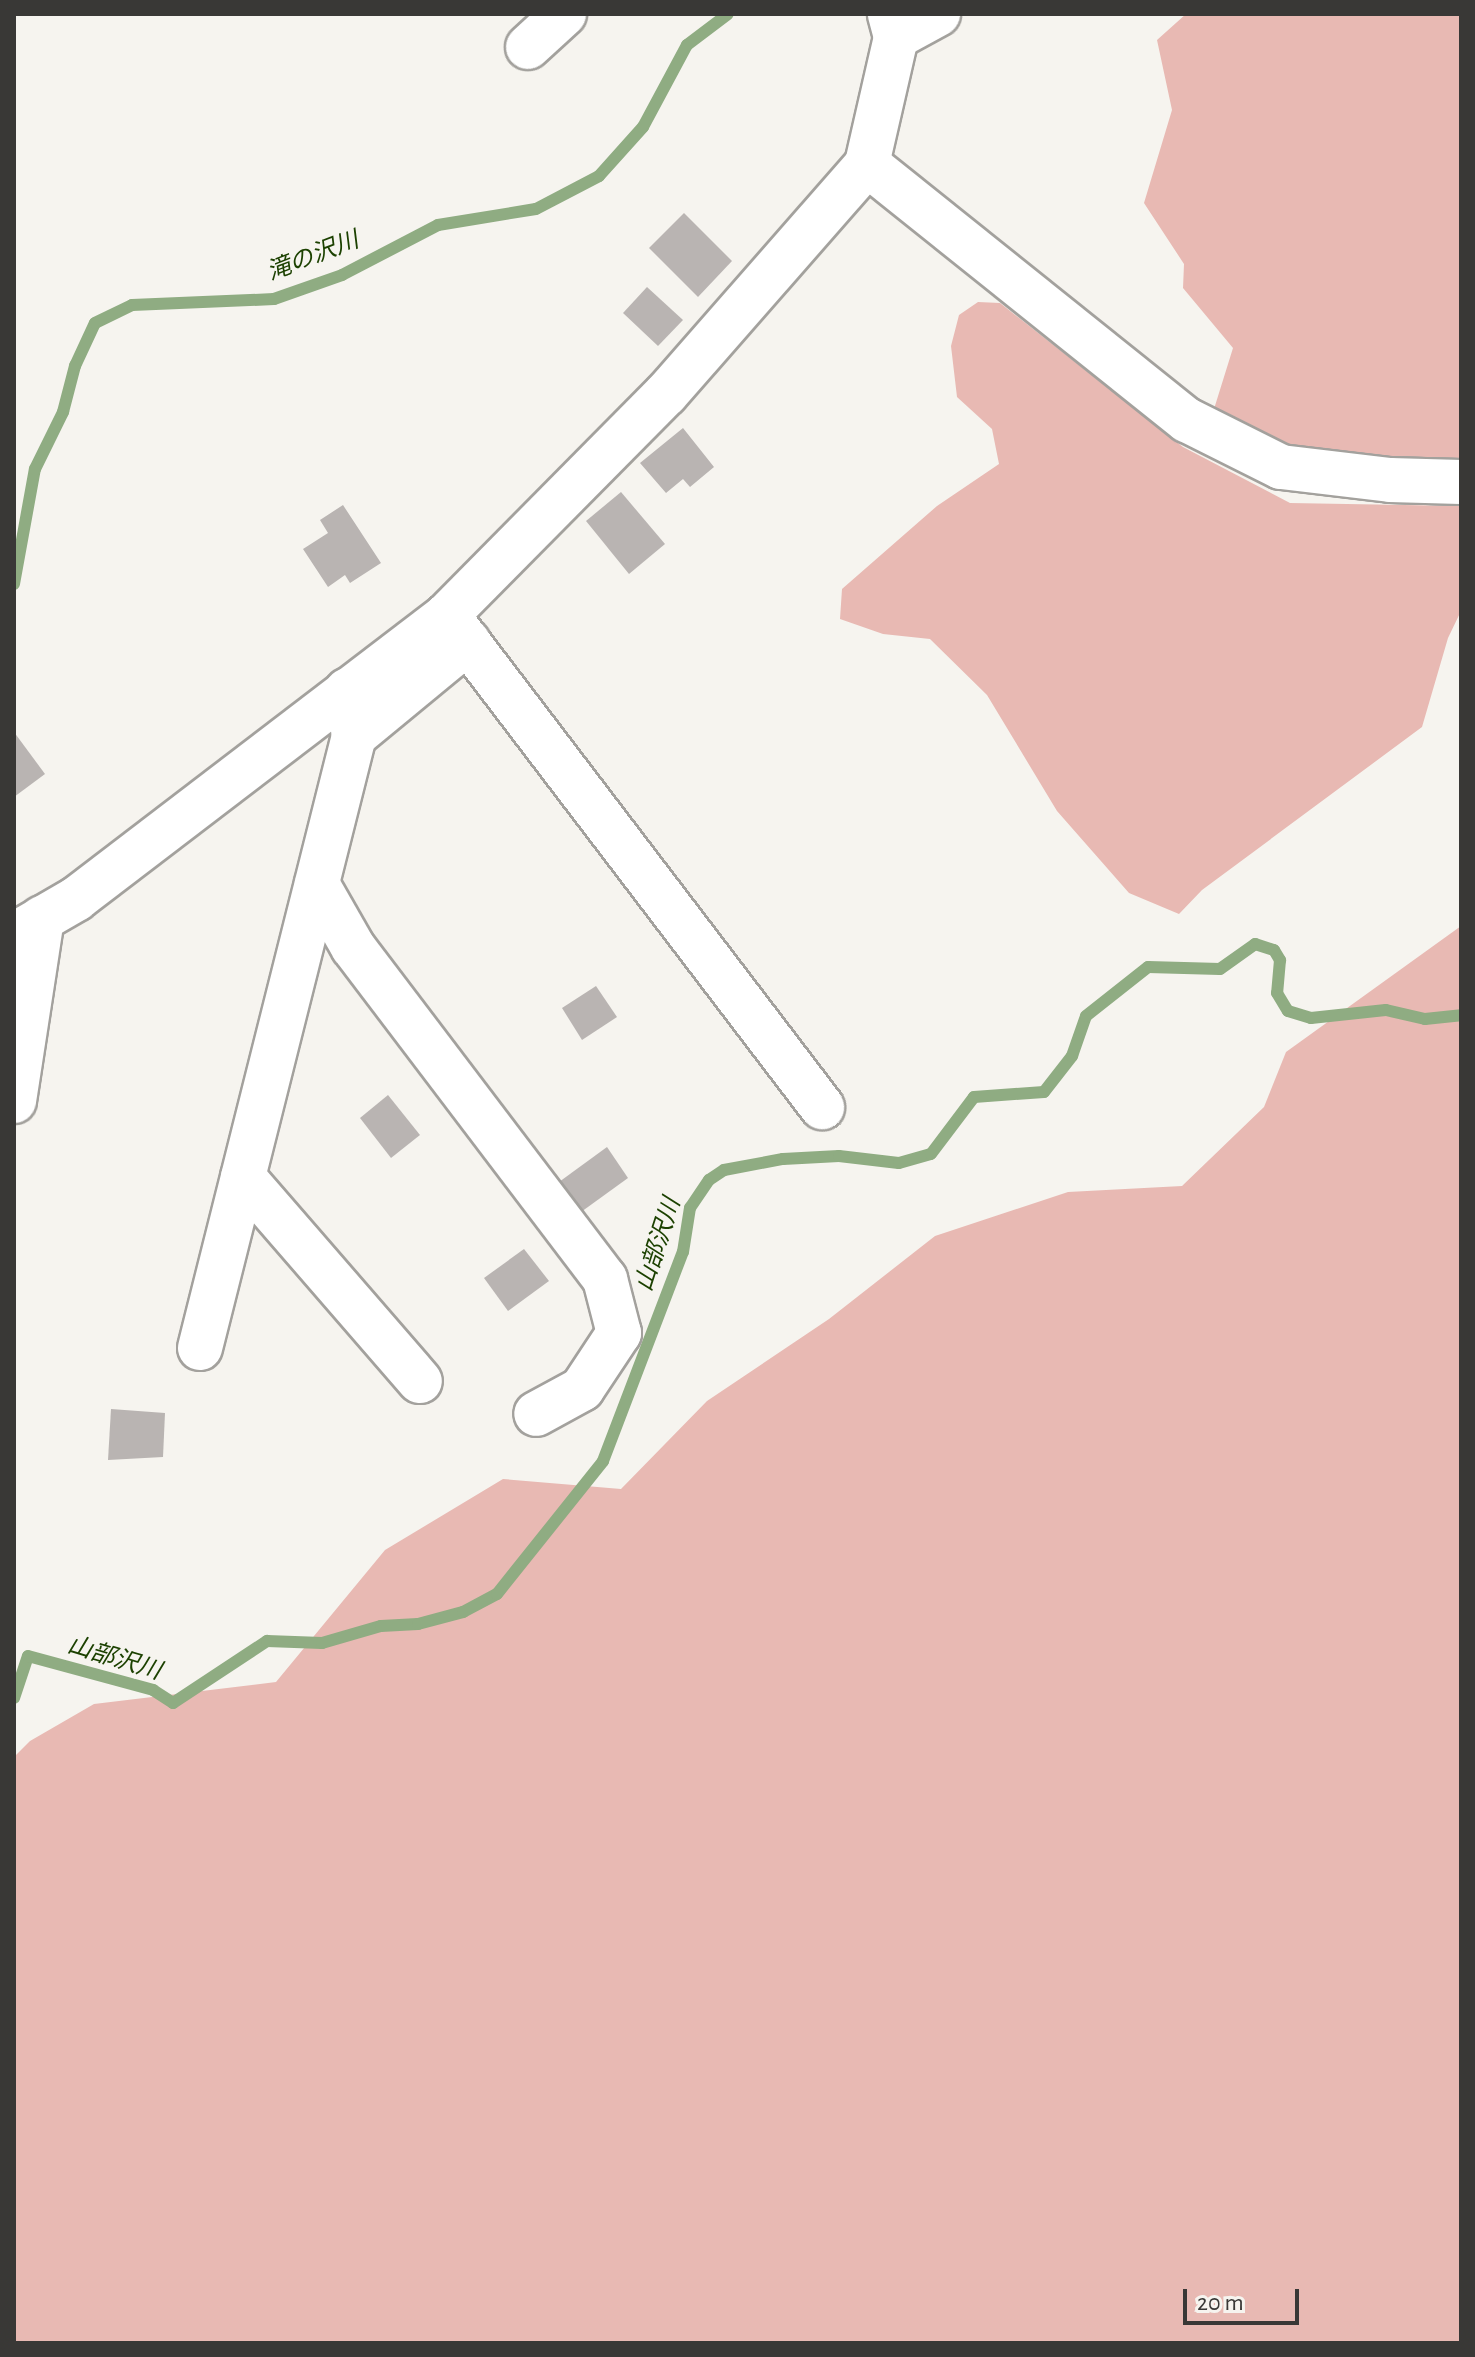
<!DOCTYPE html>
<html>
<head>
<meta charset="utf-8">
<style>
  body { margin:0 }
  #map { position:relative; width:1475px; height:2357px; overflow:hidden; background:#f6f4ef; font-family:"Alegreya Sans","Noto Sans JP",sans-serif }
  div>[style] { position:absolute }
  .green>* { inset:0; background:#e8b9b3 }
  .stream>* { height:12px; margin:-6px; padding:0 6px; transform-origin:6px; border-radius:6px; background:#8fac82 }
  .building>* { inset:0; background:#b9b4b2 }
  .roads { filter:drop-shadow(2px 0 #a3a19d) drop-shadow(-2px 0 #a3a19d) drop-shadow(0 2px #a3a19d) drop-shadow(0 -2px #a3a19d) }
  .minor>* { height:44px; margin:-22px; padding:0 22px; transform-origin:22px; border-radius:22px; background:#fff }
  span { translate:-50% -50%; white-space:nowrap; text-align:center; line-height:1.15; -webkit-text-stroke:6px #f6f4ef; paint-order:stroke }
  .water-label { font-size:24px; color:#1c4101; font-style:italic }
  .frame { position:absolute; inset:0; border:16px solid #393836; pointer-events:none }
  .scale { position:absolute; left:1183px; top:2289px; width:116px; height:36px; box-sizing:border-box; border:4px solid #393836; border-top:0; padding-left:10px; font-size:24px; line-height:28px; white-space:nowrap; color:#393836; -webkit-text-stroke:6px #f6f4ef; paint-order:stroke }
</style>
</head>
<body>
<div id="map">
  <div class="green">
    <div style="clip-path:polygon(1186px 14px,1461px 14px,1461px 469px,1291px 457px,1214px 409px,1233px 348px,1183px 288px,1184px 264px,1144px 203px,1172px 110px,1157px 40px)"></div>
    <div style="clip-path:polygon(978px 302px,1000px 303px,1183px 447px,1290px 503px,1461px 506px,1461px 611px,1448px 638px,1422px 727px,1202px 890px,1179px 914px,1129px 893px,1057px 811px,987px 695px,930px 639px,883px 634px,840px 619px,842px 589px,937px 506px,999px 464px,992px 429px,957px 397px,951px 346px,959px 315px)"></div>
    <div style="clip-path:polygon(1461px 926px,1461px 2343px,14px 2343px,14px 1757px,30px 1741px,94px 1704px,276px 1682px,385px 1550px,503px 1479px,621px 1489px,707px 1401px,829px 1319px,935px 1236px,1068px 1192px,1182px 1186px,1264px 1107px,1286px 1052px)"></div>
  </div>
  <div class="stream">
    <div style="left:14px;top:584px;width:117px;rotate:-79.7deg"></div>
    <div style="left:35px;top:469px;width:64px;rotate:-63.8deg"></div>
    <div style="left:63px;top:412px;width:48px;rotate:-75.4deg"></div>
    <div style="left:75px;top:366px;width:47px;rotate:-65.1deg"></div>
    <div style="left:95px;top:323px;width:41px;rotate:-25.9deg"></div>
    <div style="left:132px;top:305px;width:142px;rotate:-2.4deg"></div>
    <div style="left:274px;top:299px;width:72px;rotate:-19.4deg"></div>
    <div style="left:342px;top:275px;width:108px;rotate:-27.5deg"></div>
    <div style="left:438px;top:225px;width:99px;rotate:-9.3deg"></div>
    <div style="left:536px;top:209px;width:71px;rotate:-27.6deg"></div>
    <div style="left:599px;top:176px;width:66px;rotate:-48.1deg"></div>
    <div style="left:643px;top:127px;width:93px;rotate:-61.8deg"></div>
    <div style="left:687px;top:45px;width:51px;rotate:-37.1deg"></div>
    <div style="left:14px;top:1698px;width:44px;rotate:-71.6deg"></div>
    <div style="left:28px;top:1656px;width:130px;rotate:15.2deg"></div>
    <div style="left:153px;top:1690px;width:24px;rotate:33deg"></div>
    <div style="left:173px;top:1703px;width:113px;rotate:-33.4deg"></div>
    <div style="left:267px;top:1641px;width:55px;rotate:2.1deg"></div>
    <div style="left:322px;top:1643px;width:61px;rotate:-16.1deg"></div>
    <div style="left:381px;top:1626px;width:37px;rotate:-3deg"></div>
    <div style="left:418px;top:1624px;width:47px;rotate:-14.9deg"></div>
    <div style="left:463px;top:1612px;width:38px;rotate:-28deg"></div>
    <div style="left:497px;top:1594px;width:170px;rotate:-51.4deg"></div>
    <div style="left:603px;top:1461px;width:224px;rotate:-69.1deg"></div>
    <div style="left:683px;top:1252px;width:45px;rotate:-81deg"></div>
    <div style="left:690px;top:1208px;width:34px;rotate:-56deg"></div>
    <div style="left:709px;top:1180px;width:18px;rotate:-34deg"></div>
    <div style="left:724px;top:1170px;width:60px;rotate:-10.6deg"></div>
    <div style="left:783px;top:1159px;width:56px;rotate:-3.1deg"></div>
    <div style="left:839px;top:1156px;width:60px;rotate:6.7deg"></div>
    <div style="left:899px;top:1163px;width:33px;rotate:-16deg"></div>
    <div style="left:931px;top:1154px;width:71px;rotate:-53deg"></div>
    <div style="left:974px;top:1097px;width:70px;rotate:-4.1deg"></div>
    <div style="left:1044px;top:1092px;width:46px;rotate:-52.1deg"></div>
    <div style="left:1072px;top:1056px;width:42px;rotate:-70.7deg"></div>
    <div style="left:1086px;top:1016px;width:79px;rotate:-38.3deg"></div>
    <div style="left:1148px;top:967px;width:72px;rotate:1.6deg"></div>
    <div style="left:1220px;top:969px;width:43px;rotate:-35.5deg"></div>
    <div style="left:1255px;top:944px;width:20px;rotate:18deg"></div>
    <div style="left:1274px;top:950px;width:12px;rotate:59deg"></div>
    <div style="left:1280px;top:960px;width:33px;rotate:95deg"></div>
    <div style="left:1277px;top:993px;width:21px;rotate:59deg"></div>
    <div style="left:1288px;top:1011px;width:24px;rotate:17deg"></div>
    <div style="left:1311px;top:1018px;width:75px;rotate:-6.1deg"></div>
    <div style="left:1386px;top:1010px;width:40px;rotate:13deg"></div>
    <div style="left:1425px;top:1019px;width:36px;rotate:-6deg"></div>
  </div>
  <div class="building">
    <div style="clip-path:polygon(684px 213px,732px 261px,698px 297px,649px 248px)"></div>
    <div style="clip-path:polygon(647px 287px,683px 320px,658px 346px,623px 313px)"></div>
    <div style="clip-path:polygon(683px 428px,714px 467px,690px 487px,683px 479px,666px 493px,640px 463px)"></div>
    <div style="clip-path:polygon(621px 492px,665px 544px,629px 574px,586px 521px)"></div>
    <div style="clip-path:polygon(343px 505px,381px 563px,350px 583px,345px 575px,328px 587px,303px 549px,328px 533px,320px 520px)"></div>
    <div style="clip-path:polygon(14px 732px,45px 774px,14px 797px)"></div>
    <div style="clip-path:polygon(596px 986px,617px 1017px,582px 1040px,562px 1008px)"></div>
    <div style="clip-path:polygon(388px 1095px,420px 1135px,391px 1158px,360px 1118px)"></div>
    <div style="clip-path:polygon(607px 1147px,628px 1178px,581px 1212px,559px 1182px)"></div>
    <div style="clip-path:polygon(524px 1249px,549px 1281px,508px 1311px,484px 1278px)"></div>
    <div style="clip-path:polygon(111px 1409px,165px 1413px,163px 1457px,108px 1460px)"></div>
  </div>
  <div class="roads">
    <div class="minor">
      <div style="left:896px;top:37px;width:48px;rotate:-28.7deg"></div>
      <div style="left:528px;top:47px;width:49px;rotate:-42.5deg"></div>
      <div style="left:867px;top:164px;width:410px;rotate:38.7deg"></div>
      <div style="left:1187px;top:420px;width:105px;rotate:26.6deg"></div>
      <div style="left:1281px;top:467px;width:110px;rotate:6.8deg"></div>
      <div style="left:1390px;top:480px;width:71px;rotate:1.6deg"></div>
      <div style="left:447px;top:615px;width:619px;rotate:52.69deg"></div>
      <div style="left:354px;top:736px;width:148px;rotate:-39.5deg"></div>
      <div style="left:317px;top:884px;width:73px;rotate:60.3deg"></div>
      <div style="left:353px;top:947px;width:417px;rotate:52.8deg"></div>
      <div style="left:605px;top:1279px;width:56px;rotate:75.5deg"></div>
      <div style="left:619px;top:1333px;width:67px;rotate:123.5deg"></div>
      <div style="left:582px;top:1389px;width:52px;rotate:151.5deg"></div>
      <div style="left:14px;top:935px;width:72px;rotate:-30.1deg"></div>
      <div style="left:76px;top:899px;width:467px;rotate:-37.4deg"></div>
      <div style="left:447px;top:615px;width:311px;rotate:-45.3deg"></div>
      <div style="left:666px;top:394px;width:305px;rotate:-48.8deg"></div>
      <div style="left:867px;top:164px;width:130px;rotate:-77.1deg"></div>
      <div style="left:896px;top:37px;width:24px;rotate:-105deg"></div>
      <div style="left:14px;top:1101px;width:185px;rotate:-81.3deg"></div>
      <div style="left:243px;top:1177px;width:270px;rotate:49.1deg"></div>
      <div style="left:200px;top:1348px;width:631px;rotate:-75.88deg"></div>
      <div style="left:354px;top:736px;width:46px;rotate:-98.8deg"></div>
    </div>
  </div>
  <div class="water-label">
    <span style="left:313px;top:257px;rotate:-21deg">滝の沢川</span>
    <span style="left:659px;top:1245px;rotate:-72deg">山部沢川</span>
    <span style="left:114px;top:1659px;rotate:17deg">山部沢川</span>
  </div>
  <div class="frame"></div>
  <div class="scale">20 m</div>
</div>
</body>
</html>
